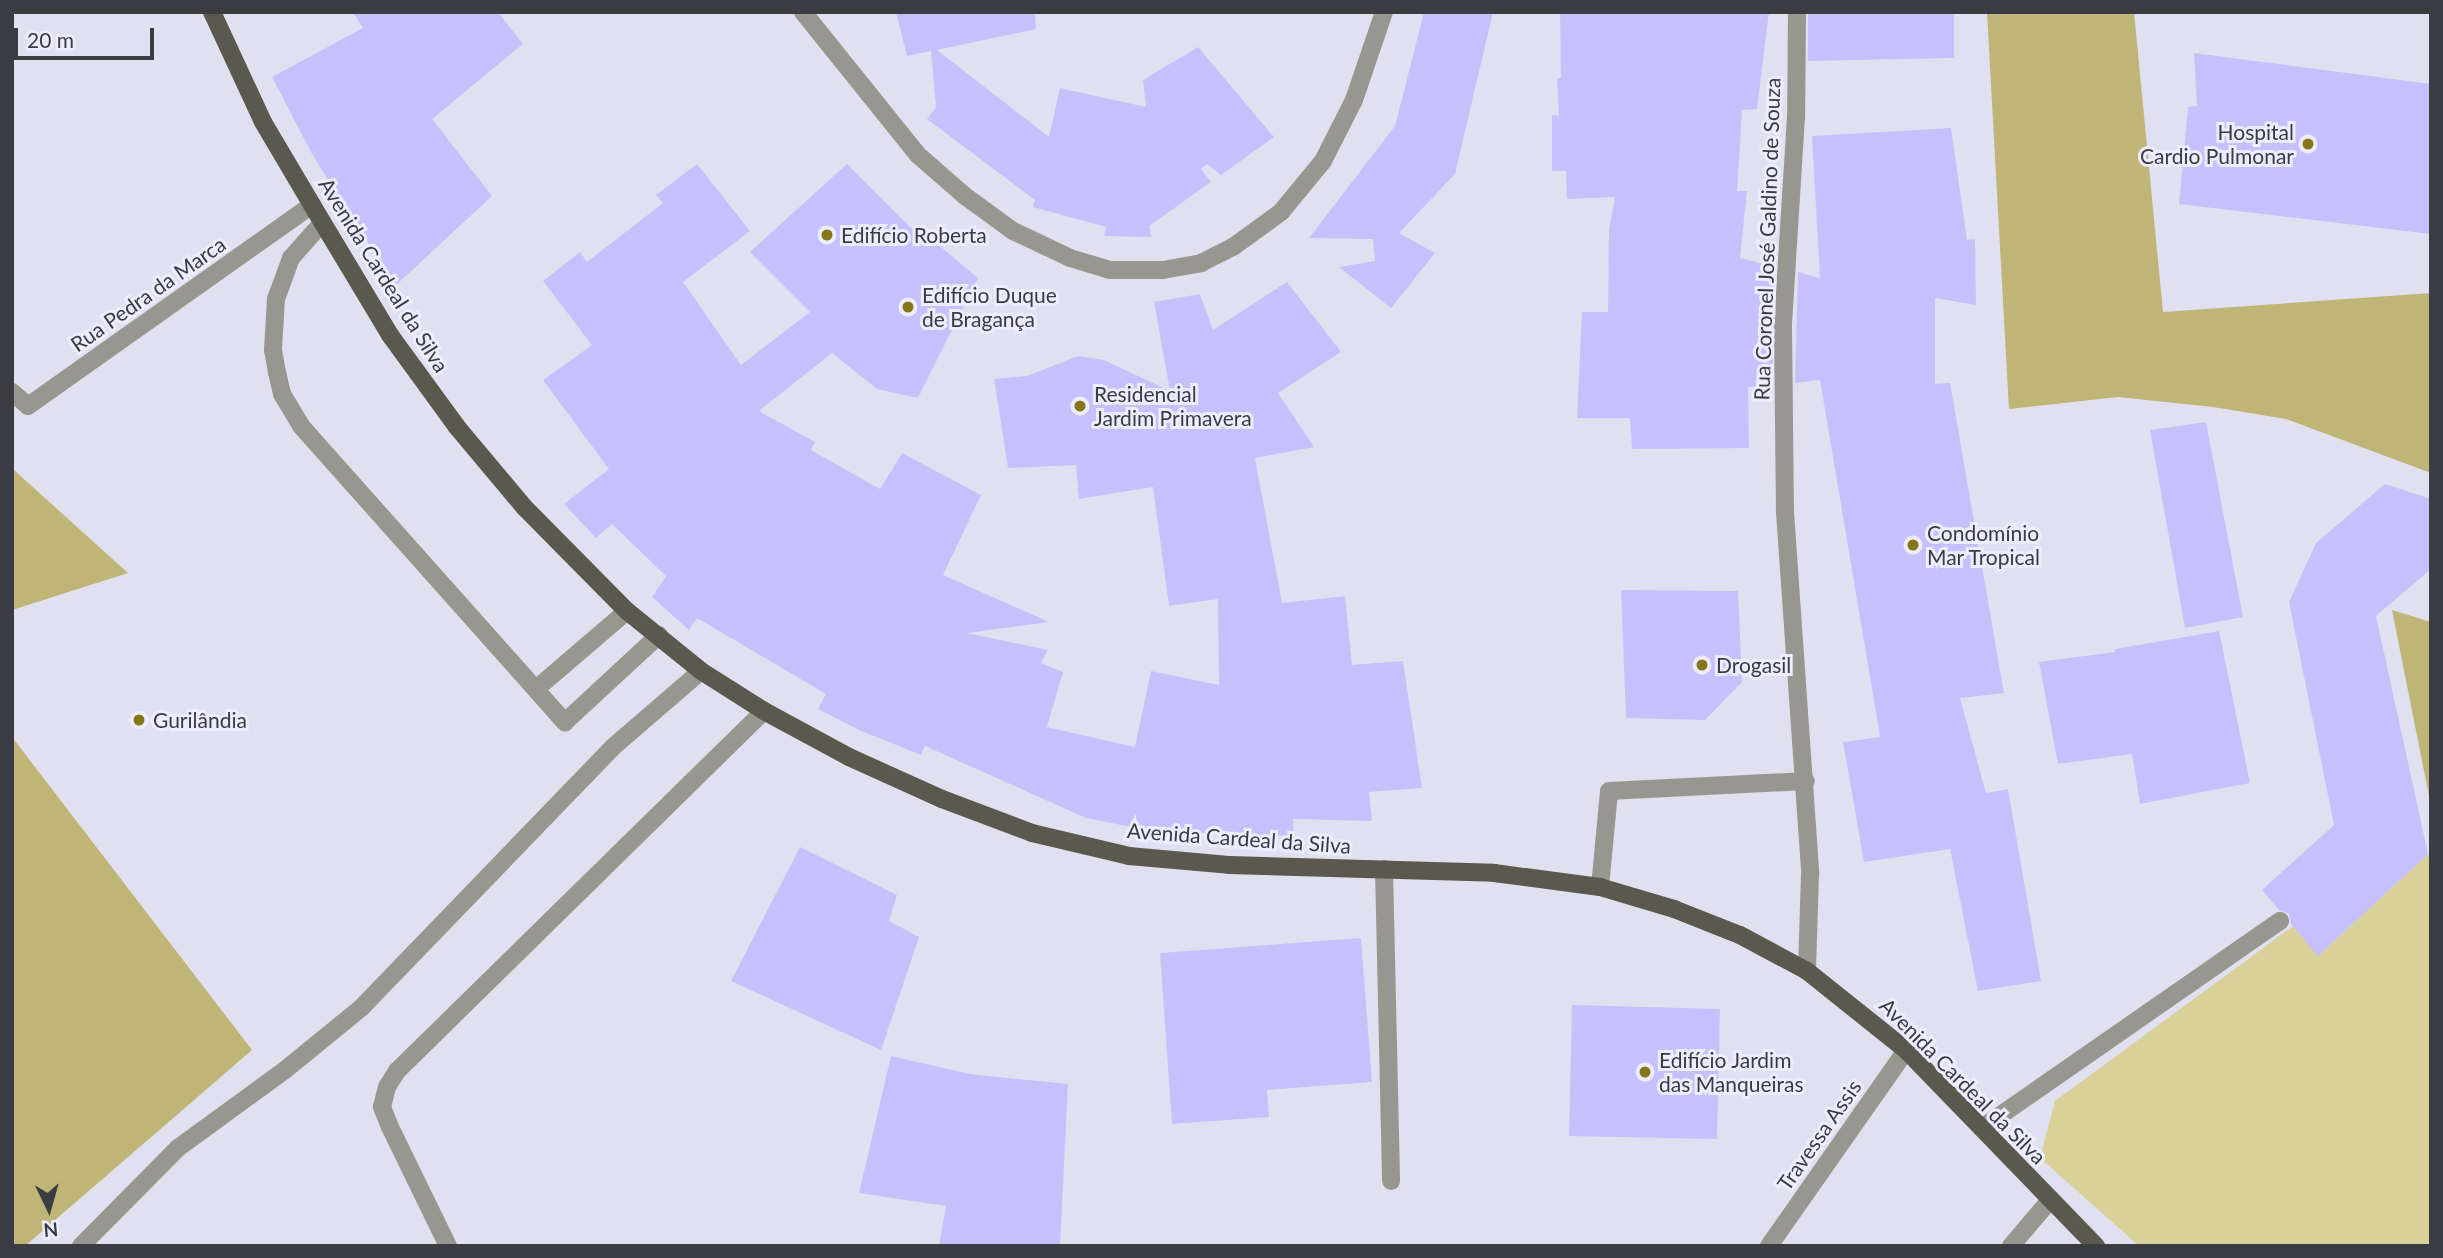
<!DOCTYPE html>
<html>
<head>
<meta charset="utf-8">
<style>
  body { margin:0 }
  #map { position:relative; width:2443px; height:1258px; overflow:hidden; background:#e1e0f1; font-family:Lato,sans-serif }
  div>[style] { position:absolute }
  .green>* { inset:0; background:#dad099 }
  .forest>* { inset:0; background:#bfb577 }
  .building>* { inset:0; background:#c6c1fc }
  .minor>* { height:18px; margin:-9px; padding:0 9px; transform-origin:9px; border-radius:9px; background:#98978f }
  .major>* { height:18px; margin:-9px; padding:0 9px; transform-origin:9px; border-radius:9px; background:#5b594d }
  .dots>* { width:19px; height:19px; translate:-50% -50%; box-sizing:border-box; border:4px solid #eeedff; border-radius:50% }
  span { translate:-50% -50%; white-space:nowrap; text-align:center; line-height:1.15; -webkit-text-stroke:6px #eeedff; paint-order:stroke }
  .poi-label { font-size:21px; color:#3b3b42 }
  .right { translate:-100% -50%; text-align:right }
  .left { translate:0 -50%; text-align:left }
  .street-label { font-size:21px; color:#3b3b42 }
  .frame { position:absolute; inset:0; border:14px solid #3b3b42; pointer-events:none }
  .north { position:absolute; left:14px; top:1174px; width:70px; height:70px; -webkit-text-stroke:5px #eeedff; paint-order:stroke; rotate:175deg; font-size:19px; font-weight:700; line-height:28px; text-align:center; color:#3b3b42 }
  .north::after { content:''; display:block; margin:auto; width:24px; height:32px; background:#3b3b42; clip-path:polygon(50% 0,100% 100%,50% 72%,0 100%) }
  .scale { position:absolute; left:14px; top:28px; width:140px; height:32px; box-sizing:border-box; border:4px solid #3b3b42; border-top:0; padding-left:9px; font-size:21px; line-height:24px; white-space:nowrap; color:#3b3b42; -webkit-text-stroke:5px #eeedff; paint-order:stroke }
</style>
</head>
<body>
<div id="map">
  <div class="green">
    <div style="clip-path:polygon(2428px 854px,2431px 871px,2431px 1246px,2139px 1246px,2040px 1158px,2055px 1101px,2293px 926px,2319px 955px)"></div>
  </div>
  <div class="forest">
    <div style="clip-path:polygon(1987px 12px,2134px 12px,2163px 312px,2431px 293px,2431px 473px,2286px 419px,2213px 407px,2118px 397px,2009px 409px)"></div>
    <div style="clip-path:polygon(12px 468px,25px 480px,128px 573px,12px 610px)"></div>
    <div style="clip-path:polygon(2392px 610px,2431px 622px,2431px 806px)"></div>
    <div style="clip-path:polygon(12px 737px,252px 1050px,25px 1246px,12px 1246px)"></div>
  </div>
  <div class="building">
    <div style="clip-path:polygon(353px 12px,498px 12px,523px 44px,432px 119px,492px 196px,395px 286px,312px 154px,272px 77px,363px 28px)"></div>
    <div style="clip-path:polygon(896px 12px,1035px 12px,1036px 29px,937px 50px,1049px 137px,1060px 88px,1146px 107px,1143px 80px,1198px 47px,1274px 137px,1221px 175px,1207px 164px,1201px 169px,1211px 182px,1149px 226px,1152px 237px,1104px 236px,1106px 227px,1033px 207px,1035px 200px,927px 119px,936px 107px,931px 51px,907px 56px)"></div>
    <div style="clip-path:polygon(1424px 12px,1493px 12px,1455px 174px,1399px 233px,1435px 253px,1391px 308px,1339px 267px,1375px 261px,1373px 239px,1309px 238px,1395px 126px)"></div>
    <div style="clip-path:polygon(1560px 12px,1769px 12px,1757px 109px,1742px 110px,1737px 191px,1747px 191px,1740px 258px,1775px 267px,1772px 385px,1748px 387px,1749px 448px,1632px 449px,1630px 418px,1577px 418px,1582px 312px,1608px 312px,1609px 229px,1615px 197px,1567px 199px,1566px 171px,1552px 171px,1552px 115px,1559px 116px,1557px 78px,1561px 78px)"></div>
    <div style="clip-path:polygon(1808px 12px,1954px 12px,1954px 58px,1808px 61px)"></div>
    <div style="clip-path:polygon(2194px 53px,2431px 84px,2431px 234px,2179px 204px,2188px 107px,2197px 106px)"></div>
    <div style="clip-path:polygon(1951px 128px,1967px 240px,1975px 239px,1976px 305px,1935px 298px,1935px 384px,1950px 383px,2004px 693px,1960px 698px,1986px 793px,2008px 789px,2041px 981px,1978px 991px,1950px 849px,1864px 862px,1843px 742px,1880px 737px,1820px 380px,1795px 383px,1798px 272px,1820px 278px,1812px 136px)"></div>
    <div style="clip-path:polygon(697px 164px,750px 231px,683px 282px,741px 365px,810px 312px,750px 252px,847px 164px,914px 231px,917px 227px,978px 278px,918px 398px,877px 389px,832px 353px,759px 411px,815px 442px,811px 450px,880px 489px,902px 453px,981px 495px,943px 575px,1049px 622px,967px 633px,1048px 650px,1041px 663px,1063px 672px,1047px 727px,1135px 747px,1151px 671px,1219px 685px,1218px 599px,1169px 606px,1153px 487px,1079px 499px,1076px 465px,1008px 468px,994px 379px,1027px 376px,1078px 356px,1104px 360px,1170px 391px,1154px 302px,1200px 294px,1213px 330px,1287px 282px,1341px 352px,1278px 393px,1314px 447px,1255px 458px,1282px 603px,1345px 596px,1352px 665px,1403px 661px,1422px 788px,1369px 792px,1372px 821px,1293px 819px,1294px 836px,1152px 831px,1086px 818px,925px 746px,921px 755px,859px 730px,818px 709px,826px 694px,697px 618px,689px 630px,652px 597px,666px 576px,612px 524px,596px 538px,564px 504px,609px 469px,543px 380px,592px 345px,543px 281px,580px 252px,587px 262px,663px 203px,656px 195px)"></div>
    <div style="clip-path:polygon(2206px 422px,2243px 617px,2185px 628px,2150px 430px)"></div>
    <div style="clip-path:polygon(2385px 484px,2431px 499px,2431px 569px,2376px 616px,2428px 854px,2318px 956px,2291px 924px,2289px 914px,2279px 910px,2262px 890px,2334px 825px,2289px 602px,2316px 543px)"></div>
    <div style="clip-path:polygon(1621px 590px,1738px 591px,1742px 682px,1705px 720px,1626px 718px)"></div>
    <div style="clip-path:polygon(2219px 631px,2250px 783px,2140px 804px,2132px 754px,2058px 764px,2039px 662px,2115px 652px,2115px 649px)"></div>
    <div style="clip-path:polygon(800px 847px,897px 895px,889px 921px,919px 937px,881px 1050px,731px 981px)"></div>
    <div style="clip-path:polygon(1361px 938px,1372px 1082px,1267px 1090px,1269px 1117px,1172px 1124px,1160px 953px)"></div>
    <div style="clip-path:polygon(1572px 1005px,1720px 1009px,1717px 1139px,1569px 1136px)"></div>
    <div style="clip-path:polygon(891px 1056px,970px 1074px,1068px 1084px,1060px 1246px,939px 1246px,946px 1206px,859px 1193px)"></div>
  </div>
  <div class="minor">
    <div style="left:803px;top:12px;width:184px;rotate:51.2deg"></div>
    <div style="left:918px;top:155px;width:62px;rotate:41.1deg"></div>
    <div style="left:965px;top:196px;width:59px;rotate:36.1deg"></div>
    <div style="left:1013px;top:231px;width:63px;rotate:25.3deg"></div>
    <div style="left:1070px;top:258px;width:42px;rotate:16.7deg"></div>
    <div style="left:1110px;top:270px;width:53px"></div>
    <div style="left:1163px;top:270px;width:39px;rotate:-10deg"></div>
    <div style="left:1201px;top:263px;width:36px;rotate:-27deg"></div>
    <div style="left:1233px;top:247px;width:59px;rotate:-36.1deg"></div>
    <div style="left:1281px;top:212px;width:66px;rotate:-50.5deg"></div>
    <div style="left:1323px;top:161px;width:68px;rotate:-63.1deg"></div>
    <div style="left:1354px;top:100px;width:93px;rotate:-71.2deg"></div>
    <div style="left:1797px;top:12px;width:105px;rotate:90.5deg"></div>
    <div style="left:1796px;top:117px;width:208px;rotate:93.6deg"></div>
    <div style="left:1783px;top:325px;width:187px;rotate:89.4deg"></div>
    <div style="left:1785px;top:512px;width:363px;rotate:86deg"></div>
    <div style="left:1810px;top:874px;width:97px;rotate:91.8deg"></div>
    <div style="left:322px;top:223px;width:47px;rotate:131.5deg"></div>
    <div style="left:291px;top:258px;width:44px;rotate:110.1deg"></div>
    <div style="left:276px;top:299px;width:51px;rotate:93.4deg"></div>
    <div style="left:273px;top:350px;width:22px;rotate:80deg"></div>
    <div style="left:277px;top:372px;width:23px;rotate:77deg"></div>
    <div style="left:282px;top:394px;width:37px;rotate:59deg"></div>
    <div style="left:301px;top:426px;width:397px;rotate:48.3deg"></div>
    <div style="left:565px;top:722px;width:128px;rotate:-42.8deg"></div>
    <div style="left:12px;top:392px;width:21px;rotate:41deg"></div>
    <div style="left:28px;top:406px;width:348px;rotate:-35.3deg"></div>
    <div style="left:536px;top:689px;width:120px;rotate:-40.6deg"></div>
    <div style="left:1384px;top:869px;width:312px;rotate:88.7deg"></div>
    <div style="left:1600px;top:887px;width:96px;rotate:-84.6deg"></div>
    <div style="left:1609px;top:791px;width:197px;rotate:-2.9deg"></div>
    <div style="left:1982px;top:1128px;width:363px;rotate:-34.8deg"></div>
    <div style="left:81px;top:1246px;width:138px;rotate:-45.3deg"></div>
    <div style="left:178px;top:1148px;width:132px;rotate:-36.1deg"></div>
    <div style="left:285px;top:1070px;width:98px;rotate:-39.2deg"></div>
    <div style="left:361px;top:1008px;width:363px;rotate:-46deg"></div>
    <div style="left:613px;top:747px;width:116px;rotate:-40.8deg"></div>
    <div style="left:448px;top:1246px;width:132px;rotate:-116deg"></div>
    <div style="left:390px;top:1127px;width:22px;rotate:-112deg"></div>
    <div style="left:382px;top:1107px;width:21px;rotate:-76deg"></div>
    <div style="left:387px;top:1087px;width:19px;rotate:-58deg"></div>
    <div style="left:397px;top:1071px;width:514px;rotate:-44.45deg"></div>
    <div style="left:1769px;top:1246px;width:239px;rotate:-55deg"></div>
    <div style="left:2011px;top:1246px;width:60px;rotate:-49.7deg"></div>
  </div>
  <div class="major">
    <div style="left:212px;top:12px;width:121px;rotate:65.1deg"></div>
    <div style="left:263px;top:122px;width:96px;rotate:59.4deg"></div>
    <div style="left:312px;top:205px;width:152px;rotate:59deg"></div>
    <div style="left:390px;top:335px;width:114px;rotate:53.9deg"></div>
    <div style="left:457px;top:427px;width:106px;rotate:50deg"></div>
    <div style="left:525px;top:508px;width:145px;rotate:45.3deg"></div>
    <div style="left:627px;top:611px;width:95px;rotate:39deg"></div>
    <div style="left:701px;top:671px;width:75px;rotate:32.4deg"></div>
    <div style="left:764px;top:711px;width:97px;rotate:28.4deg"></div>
    <div style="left:849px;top:757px;width:102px;rotate:24.3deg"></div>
    <div style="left:942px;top:799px;width:96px;rotate:20.7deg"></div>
    <div style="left:1032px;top:833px;width:100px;rotate:13.3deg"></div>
    <div style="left:1129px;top:856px;width:100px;rotate:5.1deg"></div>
    <div style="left:1229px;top:865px;width:265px;rotate:1.7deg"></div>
    <div style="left:1494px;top:873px;width:107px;rotate:7.5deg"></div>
    <div style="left:1600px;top:887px;width:77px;rotate:16.6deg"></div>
    <div style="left:1674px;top:909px;width:71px;rotate:21.5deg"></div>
    <div style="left:1740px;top:935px;width:76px;rotate:28.2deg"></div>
    <div style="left:1807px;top:971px;width:127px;rotate:38.6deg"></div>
    <div style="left:1906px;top:1050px;width:273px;rotate:45.9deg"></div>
  </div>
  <div class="dots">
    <div style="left:2308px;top:144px;background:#847619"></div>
    <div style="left:827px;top:235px;background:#847619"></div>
    <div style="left:908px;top:307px;background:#847619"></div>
    <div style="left:1080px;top:406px;background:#847619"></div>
    <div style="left:1913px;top:545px;background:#847619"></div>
    <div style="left:1702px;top:665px;background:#847619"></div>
    <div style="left:139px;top:720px;background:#847619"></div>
    <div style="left:1645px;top:1072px;background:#847619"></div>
  </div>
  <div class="poi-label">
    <span class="right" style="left:2294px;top:144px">Hospital<br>Cardio Pulmonar</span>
    <span class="left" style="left:841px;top:235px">Edifício Roberta</span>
    <span class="left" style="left:922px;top:307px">Edifício Duque<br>de Bragança</span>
    <span class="left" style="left:1094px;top:406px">Residencial<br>Jardim Primavera</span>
    <span class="left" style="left:1927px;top:545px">Condomínio<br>Mar Tropical</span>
    <span class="left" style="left:1716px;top:665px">Drogasil</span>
    <span class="left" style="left:153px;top:720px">Gurilândia</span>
    <span class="left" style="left:1659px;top:1072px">Edifício Jardim<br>das Manqueiras</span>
  </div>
  <div class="street-label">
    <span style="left:1767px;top:239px;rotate:-88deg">Rua Coronel José Galdino de Souza</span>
    <span style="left:384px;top:275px;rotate:58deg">Avenida Cardeal da Silva</span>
    <span style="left:148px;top:294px;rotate:-35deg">Rua Pedra da Marca</span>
    <span style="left:1239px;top:838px;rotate:4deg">Avenida Cardeal da Silva</span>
    <span style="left:1963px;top:1081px;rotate:45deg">Avenida Cardeal da Silva</span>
    <span style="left:1819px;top:1135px;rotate:-55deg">Travessa Assis</span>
  </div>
  <div class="frame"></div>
  <div class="north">N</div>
  <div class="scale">20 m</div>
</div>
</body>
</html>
